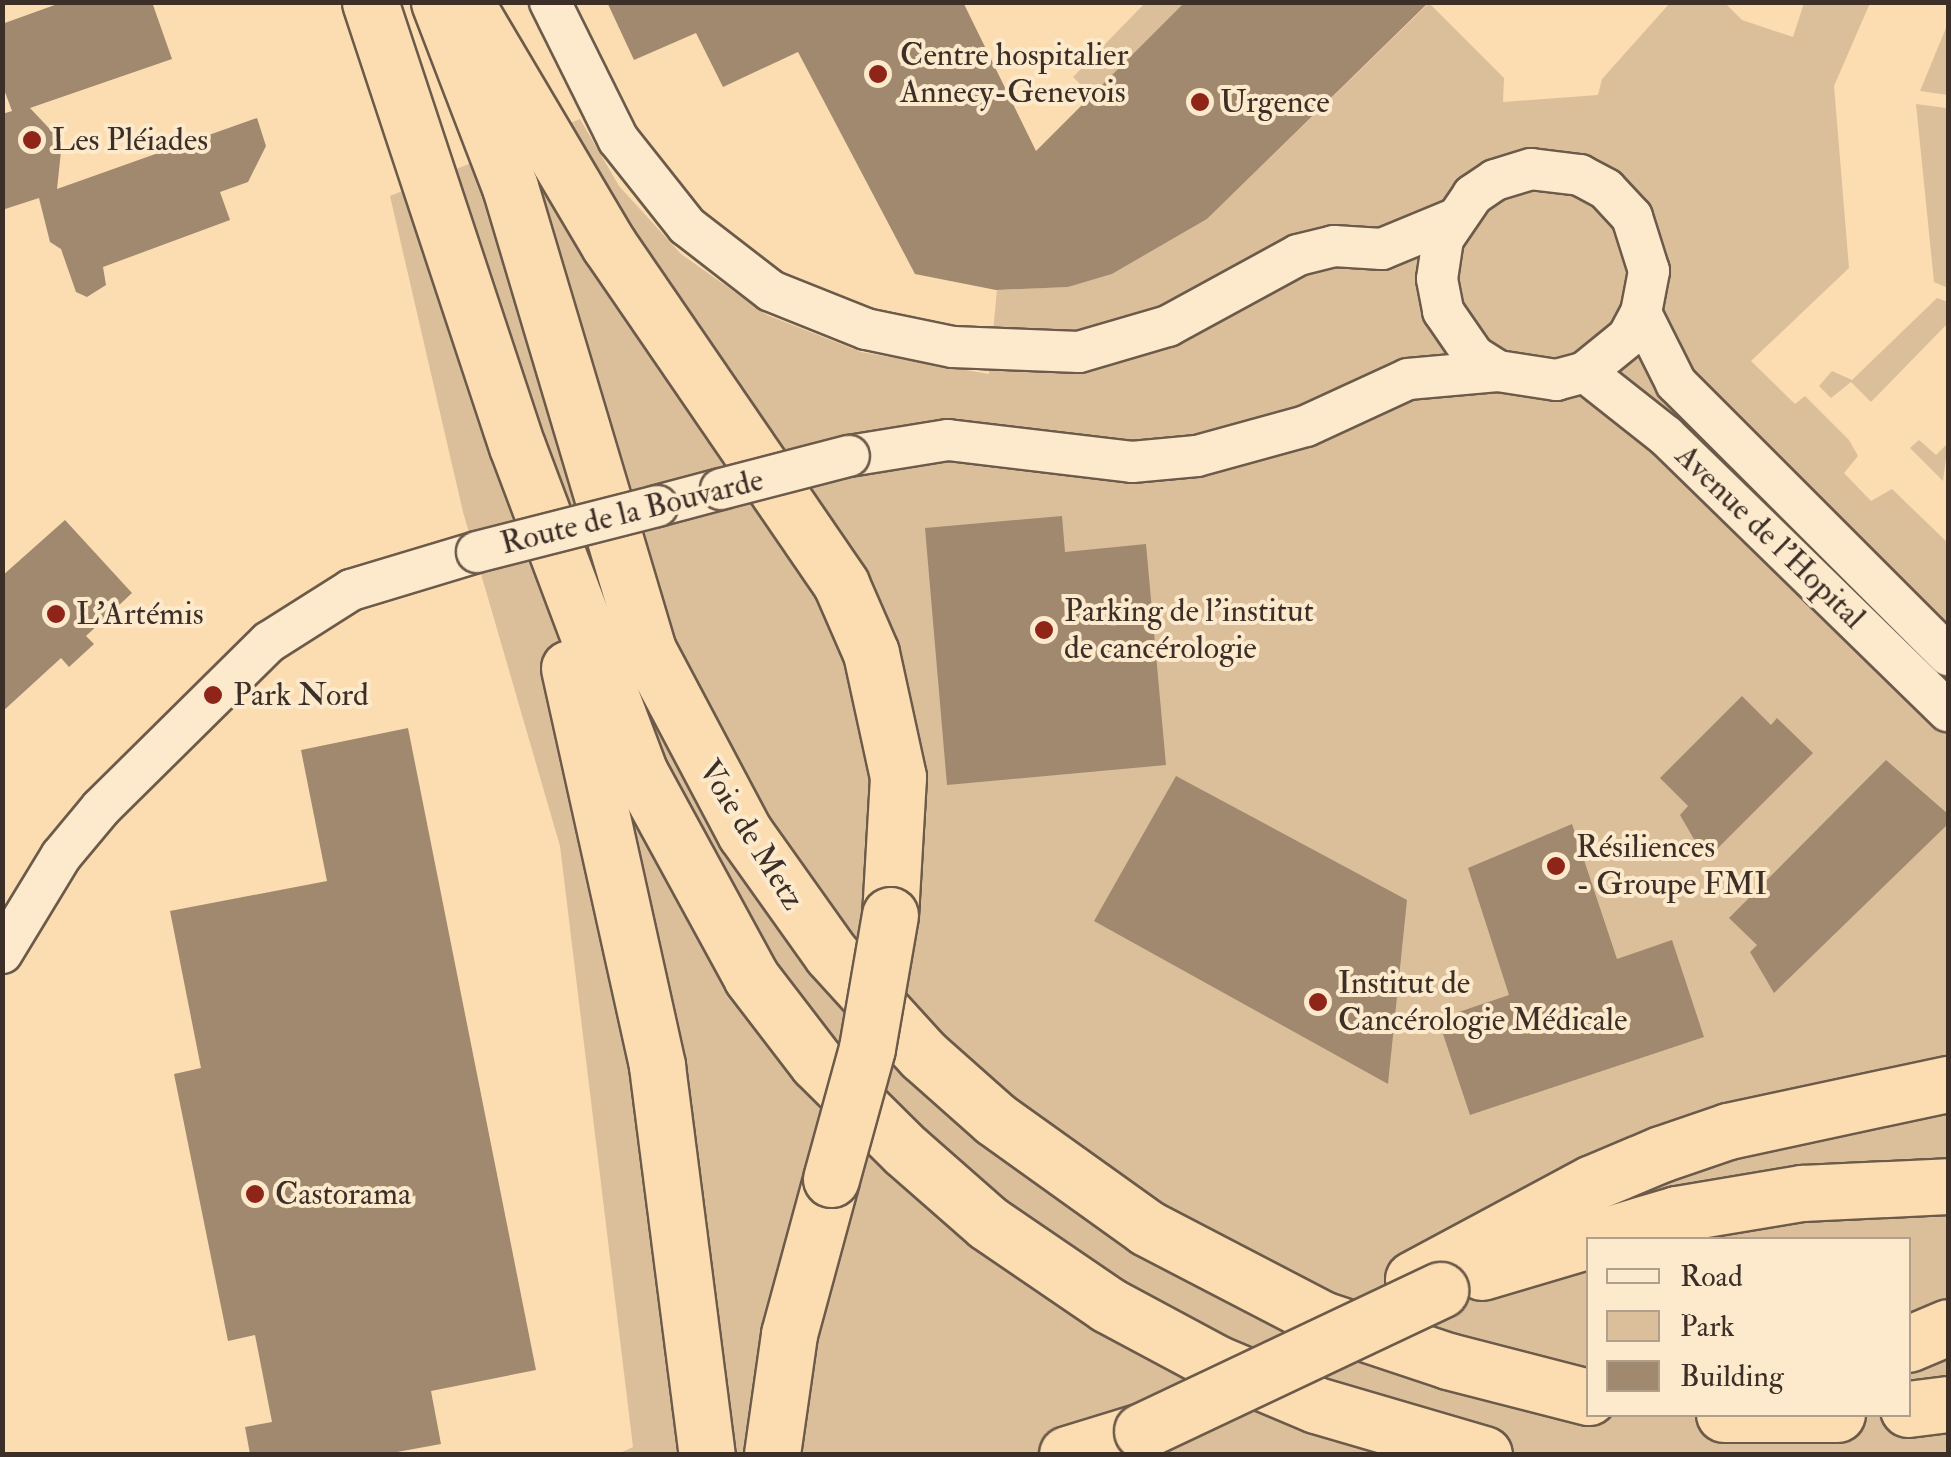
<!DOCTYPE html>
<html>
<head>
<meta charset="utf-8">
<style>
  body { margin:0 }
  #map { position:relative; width:1951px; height:1457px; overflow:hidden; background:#fcddb1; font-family:"IM FELL Double Pica",serif }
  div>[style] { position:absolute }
  .green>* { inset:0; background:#dbbf9a }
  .building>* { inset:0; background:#a0896f }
  .roads { filter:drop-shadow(2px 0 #6c5a4a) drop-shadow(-2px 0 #6c5a4a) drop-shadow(0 2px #6c5a4a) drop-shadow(0 -2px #6c5a4a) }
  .minor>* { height:40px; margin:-20px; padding:0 20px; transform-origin:20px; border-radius:20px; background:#fde9cc }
  .highway>* { height:55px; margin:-27.5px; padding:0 27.5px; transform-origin:27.5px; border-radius:27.5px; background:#fcddb1 }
  .bridges { filter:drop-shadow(2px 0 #6c5a4a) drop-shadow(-2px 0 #6c5a4a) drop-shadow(0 2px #6c5a4a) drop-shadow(0 -2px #6c5a4a) }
  .minor-bridge>* { height:40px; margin:-20px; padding:0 20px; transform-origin:20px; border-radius:20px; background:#fde9cc }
  .highway-bridge>* { height:55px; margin:-27.5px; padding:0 27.5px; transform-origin:27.5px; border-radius:27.5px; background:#fcddb1 }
  .dots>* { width:28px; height:28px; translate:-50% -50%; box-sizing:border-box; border:5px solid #fde9cc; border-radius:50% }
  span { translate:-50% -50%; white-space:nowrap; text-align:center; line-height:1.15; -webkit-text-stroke:8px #fde9cc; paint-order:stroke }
  .poi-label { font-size:32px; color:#3c2f28 }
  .left { translate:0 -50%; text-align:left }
  .street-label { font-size:32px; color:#3c2f28 }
  .frame { position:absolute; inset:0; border:5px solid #3c2f28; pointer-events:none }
  .legend { position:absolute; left:1586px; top:1237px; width:325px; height:180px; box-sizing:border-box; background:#fde9cc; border:2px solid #b09f8a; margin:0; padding:12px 18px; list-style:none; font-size:30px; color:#3c2f28 }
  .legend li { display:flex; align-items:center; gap:20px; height:50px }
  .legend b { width:50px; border:2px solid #b09f8a }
</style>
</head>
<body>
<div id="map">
  <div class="green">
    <div style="clip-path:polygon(1145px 3px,1185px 3px,1092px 96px,1073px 77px)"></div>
    <div style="clip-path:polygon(evenodd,1429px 3px,1504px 78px,1503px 102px,1598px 95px,1602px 79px,1670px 3px,1725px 3px,1742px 20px,1793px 37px,1804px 3px,1870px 3px,1834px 86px,1849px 268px,1751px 361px,1795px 404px,1805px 396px,1849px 440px,1858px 456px,1844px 473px,1871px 501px,1892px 489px,1948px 543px,1948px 1454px,618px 1454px,633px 1447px,560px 846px,463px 512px,390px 196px,580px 119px,619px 186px,681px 254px,767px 315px,861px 352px,989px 374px,997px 290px,1067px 287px,1112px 274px,1207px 219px,1429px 3px,1588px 1240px,1908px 1240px,1908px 1414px,1588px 1414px,1588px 1240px)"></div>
    <div style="clip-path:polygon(1948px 23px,1948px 95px,1920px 91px)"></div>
    <div style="clip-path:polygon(1916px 104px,1946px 108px,1948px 288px,1934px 282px)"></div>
    <div style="clip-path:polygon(1937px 298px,1948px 302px,1948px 323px,1871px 402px,1851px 382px,1831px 398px,1819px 386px,1832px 371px,1852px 380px)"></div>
    <div style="clip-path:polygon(1919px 440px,1936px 455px,1948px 443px,1943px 481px,1910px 448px)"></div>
  </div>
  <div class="building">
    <div style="clip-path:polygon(63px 2px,152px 2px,172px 59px,30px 108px,62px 142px,57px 189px,257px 118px,266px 146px,248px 182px,220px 192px,230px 220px,103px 267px,106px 285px,87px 297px,76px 292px,61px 249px,50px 242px,39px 198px,2px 210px,2px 114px,12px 111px,2px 84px,2px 24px)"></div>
    <div style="clip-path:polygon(607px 2px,963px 2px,1036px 151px,1185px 2px,1429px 2px,1207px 219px,1112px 274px,1068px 287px,996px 290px,915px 274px,798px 52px,723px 87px,696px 33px,634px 60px)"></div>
    <div style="clip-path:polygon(1062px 516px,1065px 552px,1146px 544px,1166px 765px,947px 785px,925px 528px)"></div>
    <div style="clip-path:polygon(65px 520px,132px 593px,86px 636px,94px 644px,69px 667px,61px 658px,2px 712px,2px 576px)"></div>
    <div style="clip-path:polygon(1742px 696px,1771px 725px,1777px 718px,1813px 753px,1706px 860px,1680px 815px,1688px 806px,1660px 778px)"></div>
    <div style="clip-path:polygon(408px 728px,536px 1370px,431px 1391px,441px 1444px,386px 1454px,250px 1454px,245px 1427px,272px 1422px,255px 1335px,228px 1341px,174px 1074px,201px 1068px,170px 911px,327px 881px,301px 750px)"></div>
    <div style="clip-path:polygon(1886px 760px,1948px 814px,1948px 824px,1774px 993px,1750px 952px,1757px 945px,1729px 918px)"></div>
    <div style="clip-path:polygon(1176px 776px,1407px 900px,1388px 1084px,1094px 921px)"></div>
    <div style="clip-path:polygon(1572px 824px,1617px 959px,1672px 940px,1704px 1037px,1470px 1115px,1438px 1019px,1509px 995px,1468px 868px)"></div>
  </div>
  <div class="roads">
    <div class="minor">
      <div style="left:550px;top:2px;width:153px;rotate:63.6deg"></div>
      <div style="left:618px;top:139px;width:111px;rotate:51.6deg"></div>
      <div style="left:687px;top:226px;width:106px;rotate:37.7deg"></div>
      <div style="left:771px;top:291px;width:102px;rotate:21.8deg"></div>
      <div style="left:866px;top:329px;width:89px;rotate:11.7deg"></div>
      <div style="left:953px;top:347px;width:126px;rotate:2.3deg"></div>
      <div style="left:1079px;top:352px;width:93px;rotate:-16.3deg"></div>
      <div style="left:1168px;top:326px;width:148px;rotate:-28.6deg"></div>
      <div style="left:1298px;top:255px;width:37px;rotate:-14deg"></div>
      <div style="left:1334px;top:246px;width:48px;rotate:3.6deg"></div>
      <div style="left:1382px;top:249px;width:76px;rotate:-22.5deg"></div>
      <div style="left:1641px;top:313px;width:78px;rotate:63.4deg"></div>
      <div style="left:1676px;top:383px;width:385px;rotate:45deg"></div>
      <div style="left:1585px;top:372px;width:103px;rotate:38.3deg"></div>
      <div style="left:1666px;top:436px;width:394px;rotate:44.3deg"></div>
      <div style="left:849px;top:456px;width:100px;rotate:-9.2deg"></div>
      <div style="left:948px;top:440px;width:185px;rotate:6.8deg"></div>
      <div style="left:1132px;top:462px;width:65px;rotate:-5.3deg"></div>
      <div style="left:1197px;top:456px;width:113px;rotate:-15.4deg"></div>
      <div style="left:1306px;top:426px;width:112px;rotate:-24.7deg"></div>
      <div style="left:1408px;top:379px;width:90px;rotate:-5.1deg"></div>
      <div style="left:1498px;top:371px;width:59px;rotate:8.8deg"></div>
      <div style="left:1556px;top:380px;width:30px;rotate:-15deg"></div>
      <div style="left:1585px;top:372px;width:55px;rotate:-39.1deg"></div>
      <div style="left:1628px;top:337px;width:27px;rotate:-62deg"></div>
      <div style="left:1641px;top:313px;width:43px;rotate:-79.2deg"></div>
      <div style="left:1649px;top:271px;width:57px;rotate:-107.5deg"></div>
      <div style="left:1632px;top:217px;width:38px;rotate:-133deg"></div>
      <div style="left:1606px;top:189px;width:30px;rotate:-152deg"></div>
      <div style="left:1580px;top:175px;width:49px;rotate:-173deg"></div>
      <div style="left:1531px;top:169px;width:38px;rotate:163deg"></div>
      <div style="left:1495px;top:180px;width:27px;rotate:146deg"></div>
      <div style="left:1473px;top:195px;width:53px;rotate:124.3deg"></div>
      <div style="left:1443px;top:239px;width:40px;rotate:98.5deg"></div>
      <div style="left:1437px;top:279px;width:33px;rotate:79deg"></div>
      <div style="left:1443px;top:311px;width:55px;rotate:55.4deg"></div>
      <div style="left:1474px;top:356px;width:28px;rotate:32deg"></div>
      <div style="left:657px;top:506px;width:66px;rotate:-14.9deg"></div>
      <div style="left:2px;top:953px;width:114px;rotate:-58.7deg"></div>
      <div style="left:61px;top:856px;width:62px;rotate:-50.2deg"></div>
      <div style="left:101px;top:808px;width:236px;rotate:-44.7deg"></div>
      <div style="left:269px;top:642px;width:97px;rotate:-32.4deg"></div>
      <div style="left:351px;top:590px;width:132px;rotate:-16.8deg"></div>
    </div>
    <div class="highway">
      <div style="left:370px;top:2px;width:468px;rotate:71.7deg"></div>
      <div style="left:517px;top:446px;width:349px;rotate:69.4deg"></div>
      <div style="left:640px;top:773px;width:232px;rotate:61.4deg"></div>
      <div style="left:751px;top:977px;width:108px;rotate:52.5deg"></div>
      <div style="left:817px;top:1063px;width:125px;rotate:44.7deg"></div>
      <div style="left:906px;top:1151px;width:109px;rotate:41.3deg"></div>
      <div style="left:988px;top:1223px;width:145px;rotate:34.3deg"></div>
      <div style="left:1108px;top:1305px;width:123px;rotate:28.2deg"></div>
      <div style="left:1216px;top:1363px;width:108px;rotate:22.8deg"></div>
      <div style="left:1316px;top:1405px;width:175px;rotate:16.3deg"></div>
      <div style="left:439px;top:2px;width:198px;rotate:69deg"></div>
      <div style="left:510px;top:187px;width:485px;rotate:73.4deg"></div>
      <div style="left:649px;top:652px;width:205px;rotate:62.1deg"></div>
      <div style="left:745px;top:833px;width:148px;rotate:54.6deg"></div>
      <div style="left:831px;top:954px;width:137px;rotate:47.7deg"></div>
      <div style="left:923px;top:1055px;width:96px;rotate:41.6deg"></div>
      <div style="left:995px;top:1119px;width:187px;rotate:35.6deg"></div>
      <div style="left:1147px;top:1228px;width:197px;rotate:27.5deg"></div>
      <div style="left:1322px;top:1319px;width:133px;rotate:18.4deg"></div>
      <div style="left:1448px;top:1361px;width:145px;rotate:14.4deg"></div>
      <div style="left:474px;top:17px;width:265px;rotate:59.4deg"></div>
      <div style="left:609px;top:245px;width:411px;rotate:55.6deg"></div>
      <div style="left:841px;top:584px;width:75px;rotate:66.5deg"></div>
      <div style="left:871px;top:653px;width:127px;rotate:77.7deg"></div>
      <div style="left:898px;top:777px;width:138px;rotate:93.3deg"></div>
      <div style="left:569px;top:668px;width:408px;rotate:77.5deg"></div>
      <div style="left:657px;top:1066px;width:391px;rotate:82.7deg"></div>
      <div style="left:1482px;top:1272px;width:202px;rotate:-16.6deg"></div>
      <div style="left:1676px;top:1214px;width:128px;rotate:-9.5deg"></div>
      <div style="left:1802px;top:1193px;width:146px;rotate:-2.7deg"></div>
      <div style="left:1413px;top:1279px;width:203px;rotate:-28.2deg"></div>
      <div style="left:1592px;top:1183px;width:75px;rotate:-22.8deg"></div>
      <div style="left:1661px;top:1154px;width:71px;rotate:-18.9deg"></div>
      <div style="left:1728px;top:1131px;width:225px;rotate:-12.1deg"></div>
      <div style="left:1908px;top:1344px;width:43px;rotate:-23deg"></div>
      <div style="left:1908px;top:1409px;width:40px;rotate:-7.1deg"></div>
      <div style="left:1724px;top:1414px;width:113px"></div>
      <div style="left:772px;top:1454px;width:121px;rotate:-81.9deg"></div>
      <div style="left:789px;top:1334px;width:161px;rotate:-74.8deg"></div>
      <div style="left:1067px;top:1454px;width:78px;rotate:-17deg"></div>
    </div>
  </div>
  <div class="bridges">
    <div class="minor-bridge">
      <div style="left:721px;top:489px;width:132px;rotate:-14.5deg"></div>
      <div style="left:477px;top:552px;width:186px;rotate:-14.3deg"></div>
    </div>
    <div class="highway-bridge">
      <div style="left:831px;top:1179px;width:136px;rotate:-74.6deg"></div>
      <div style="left:867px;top:1048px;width:135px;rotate:-80.2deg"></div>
      <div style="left:1142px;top:1431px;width:330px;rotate:-25.3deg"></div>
    </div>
  </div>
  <div class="dots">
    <div style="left:878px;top:74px;background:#8f2418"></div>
    <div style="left:1200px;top:102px;background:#8f2418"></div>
    <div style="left:32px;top:140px;background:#8f2418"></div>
    <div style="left:56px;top:614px;background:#8f2418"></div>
    <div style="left:1044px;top:630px;background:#8f2418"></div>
    <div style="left:213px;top:695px;background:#8f2418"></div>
    <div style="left:1556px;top:866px;background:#8f2418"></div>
    <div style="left:1318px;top:1002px;background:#8f2418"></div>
    <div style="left:255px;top:1194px;background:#8f2418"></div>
  </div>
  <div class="poi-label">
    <span class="left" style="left:900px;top:74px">Centre hospitalier<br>Annecy-Genevois</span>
    <span class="left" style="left:1220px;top:102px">Urgence</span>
    <span class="left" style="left:52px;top:140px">Les Pléiades</span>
    <span class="left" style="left:1064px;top:630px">Parking de l'institut<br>de cancérologie</span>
    <span class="left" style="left:76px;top:614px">L'Artémis</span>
    <span class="left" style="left:233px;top:695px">Park Nord</span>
    <span class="left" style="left:1576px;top:866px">Résiliences<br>- Groupe FMI</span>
    <span class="left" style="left:1338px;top:1002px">Institut de<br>Cancérologie Médicale</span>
    <span class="left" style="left:275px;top:1194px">Castorama</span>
  </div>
  <div class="street-label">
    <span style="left:632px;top:512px;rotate:-14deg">Route de la Bouvarde</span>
    <span style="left:1770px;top:537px;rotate:44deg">Avenue de l'Hopital</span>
    <span style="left:751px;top:835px;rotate:58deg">Voie de Metz</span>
  </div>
  <div class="frame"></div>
  <ul class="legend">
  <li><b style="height:12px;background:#fde9cc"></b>Road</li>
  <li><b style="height:28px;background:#dbbf9a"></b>Park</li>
  <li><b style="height:28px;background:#a0896f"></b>Building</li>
  </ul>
</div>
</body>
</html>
